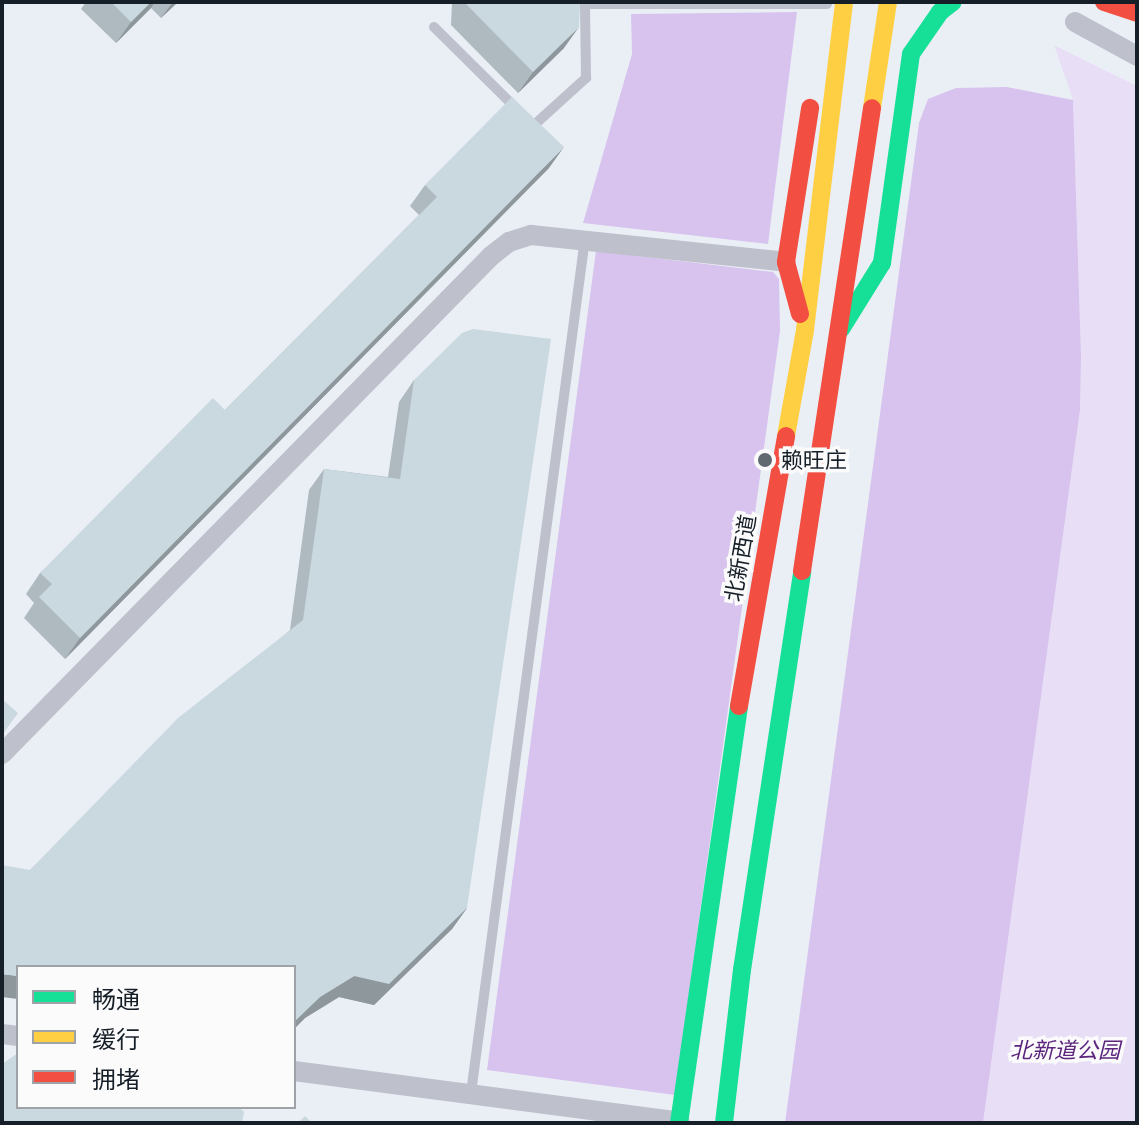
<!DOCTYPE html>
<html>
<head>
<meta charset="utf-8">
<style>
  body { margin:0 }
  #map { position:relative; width:1139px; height:1125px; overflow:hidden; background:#eaeff5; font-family:"IBM Plex Serif","Noto Sans SC",serif }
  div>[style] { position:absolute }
  .green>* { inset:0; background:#e8dff6 }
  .forest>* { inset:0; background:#d8c2ee }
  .lane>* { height:10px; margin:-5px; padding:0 5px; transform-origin:5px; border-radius:5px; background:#bec0cc }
  .street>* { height:20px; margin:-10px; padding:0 10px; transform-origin:10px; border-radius:10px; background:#bec0cc }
  .fast>* { height:18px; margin:-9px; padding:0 9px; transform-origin:9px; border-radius:9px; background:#16e098 }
  .slow>* { height:18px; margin:-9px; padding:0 9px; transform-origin:9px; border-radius:9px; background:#ffcf43 }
  .jam>* { height:18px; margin:-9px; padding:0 9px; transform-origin:9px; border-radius:9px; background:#f24e42 }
  .wall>* { inset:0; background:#aebac0 }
  .shaded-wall>* { inset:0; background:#8d979c }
  .building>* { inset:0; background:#cad8df }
  .dots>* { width:22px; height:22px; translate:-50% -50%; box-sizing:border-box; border:4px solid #fbfbfb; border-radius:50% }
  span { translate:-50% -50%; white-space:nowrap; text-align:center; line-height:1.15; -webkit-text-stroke:7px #fbfbfb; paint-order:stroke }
  .poi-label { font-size:22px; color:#161f28 }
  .left { translate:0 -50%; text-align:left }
  .street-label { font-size:22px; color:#161f28 }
  .park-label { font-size:22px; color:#5c267e; font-style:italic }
  .frame { position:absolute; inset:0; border:4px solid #161f28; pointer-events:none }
  .legend { position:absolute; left:16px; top:965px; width:280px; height:144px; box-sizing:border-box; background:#fbfbfb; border:2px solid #9fa3a7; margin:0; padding:10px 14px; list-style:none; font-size:24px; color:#161f28 }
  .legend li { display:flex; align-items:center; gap:16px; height:40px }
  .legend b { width:40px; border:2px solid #9fa3a7 }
</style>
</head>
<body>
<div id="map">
  <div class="green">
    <div style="clip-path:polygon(1054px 45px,1137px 86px,1137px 1123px,983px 1123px,1080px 410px,1081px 355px,1073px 100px)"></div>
  </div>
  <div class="forest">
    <div style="clip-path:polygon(797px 12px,768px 244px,583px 223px,632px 54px,631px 14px)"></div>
    <div style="clip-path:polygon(1007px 87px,1073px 100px,1081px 356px,1080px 410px,983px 1123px,785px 1123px,919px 123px,928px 99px,956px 88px)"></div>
    <div style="clip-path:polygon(596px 251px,773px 272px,779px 279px,780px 331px,675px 1095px,487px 1070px)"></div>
  </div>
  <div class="lane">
    <div style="left:585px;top:4px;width:242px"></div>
    <div style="left:434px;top:27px;width:117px;rotate:44.7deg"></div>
    <div style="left:528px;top:121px;width:7px;rotate:45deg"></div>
    <div style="left:533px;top:126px;width:72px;rotate:-42.2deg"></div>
    <div style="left:586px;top:78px;width:76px;rotate:-90.8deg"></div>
    <div style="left:471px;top:1093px;width:862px;rotate:-82.4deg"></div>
  </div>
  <div class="street">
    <div style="left:1075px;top:22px;width:71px;rotate:28.7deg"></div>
    <div style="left:2px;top:754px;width:698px;rotate:-45.52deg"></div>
    <div style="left:491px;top:256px;width:23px;rotate:-38deg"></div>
    <div style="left:509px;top:242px;width:23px;rotate:-18deg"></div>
    <div style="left:531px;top:235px;width:256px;rotate:6deg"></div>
    <div style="left:2px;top:1034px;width:16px;rotate:7deg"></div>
    <div style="left:294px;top:1071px;width:389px;rotate:7.5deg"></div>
  </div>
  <div class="fast">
    <div style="left:841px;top:329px;width:78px;rotate:-58.2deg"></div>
    <div style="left:882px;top:263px;width:211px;rotate:-82.1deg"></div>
    <div style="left:911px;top:54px;width:51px;rotate:-55.4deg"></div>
    <div style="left:940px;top:12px;width:16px;rotate:-38deg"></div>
    <div style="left:679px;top:1123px;width:421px;rotate:-81.8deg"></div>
    <div style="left:724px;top:1123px;width:154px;rotate:-83.3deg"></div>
    <div style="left:742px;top:970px;width:403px;rotate:-81.4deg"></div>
  </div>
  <div class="slow">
    <div style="left:872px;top:108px;width:107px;rotate:-81.4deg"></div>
    <div style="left:786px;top:436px;width:108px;rotate:-79.8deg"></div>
    <div style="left:805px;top:330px;width:330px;rotate:-83.2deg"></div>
  </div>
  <div class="jam">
    <div style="left:1104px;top:2px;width:35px;rotate:18deg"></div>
    <div style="left:800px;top:314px;width:54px;rotate:-105.1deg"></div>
    <div style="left:786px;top:262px;width:156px;rotate:-81.1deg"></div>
    <div style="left:802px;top:571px;width:468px;rotate:-81.4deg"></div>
    <div style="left:739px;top:706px;width:274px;rotate:-80.1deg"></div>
  </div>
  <div class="wall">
    <div style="clip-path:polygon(86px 2px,178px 2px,161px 18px,151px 8px,116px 43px,81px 9px)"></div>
    <div style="clip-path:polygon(452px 2px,580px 2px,564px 48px,518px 93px,451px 25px)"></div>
    <div style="clip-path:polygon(549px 168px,65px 659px,24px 618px,34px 603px,26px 594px,40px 573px,225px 410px,419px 215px,410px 206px,425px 185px)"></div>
    <div style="clip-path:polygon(414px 380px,467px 908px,452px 929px,374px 1005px,339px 997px,305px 1018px,294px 1029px,294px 967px,30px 870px,290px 630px,309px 490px,324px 469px,388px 477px,399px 402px)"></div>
  </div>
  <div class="shaded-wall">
    <div style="clip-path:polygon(151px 2px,155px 2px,151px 8px,116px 43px,131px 22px)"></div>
    <div style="clip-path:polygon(173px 2px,178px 2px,161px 18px)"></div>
    <div style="clip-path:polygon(579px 27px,564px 48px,518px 93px,533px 72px)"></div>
    <div style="clip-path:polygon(564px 147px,549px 168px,65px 659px,80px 638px)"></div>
    <div style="clip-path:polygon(467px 908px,452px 929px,374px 1005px,339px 997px,305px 1018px,294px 1029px,294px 1022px,320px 997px)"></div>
    <div style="clip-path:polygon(2px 974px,18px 976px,18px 999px,2px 997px)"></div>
  </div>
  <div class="building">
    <div style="clip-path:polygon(111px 2px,151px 2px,131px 22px)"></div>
    <div style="clip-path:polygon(466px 2px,580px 2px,579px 27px,533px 72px,466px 4px)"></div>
    <div style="clip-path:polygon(512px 97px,564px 147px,80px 638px,39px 597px,52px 584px,40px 573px,213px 398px,225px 410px,437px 197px,425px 185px)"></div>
    <div style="clip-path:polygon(473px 329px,551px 339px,467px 908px,389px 984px,354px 976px,320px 997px,294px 1022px,294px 967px,18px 967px,18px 976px,2px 974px,2px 865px,30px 870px,178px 718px,303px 620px,324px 469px,400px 479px,414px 380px,462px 333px)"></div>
    <div style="clip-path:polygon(2px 699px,18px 713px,2px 735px)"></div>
    <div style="clip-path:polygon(18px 1053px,18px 1107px,239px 1107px,244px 1112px,242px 1123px,2px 1123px,2px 1064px)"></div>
    <div style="clip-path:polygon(305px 1116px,312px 1123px,298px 1123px)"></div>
  </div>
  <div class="dots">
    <div style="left:765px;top:460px;background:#606870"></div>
  </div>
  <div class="poi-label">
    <span class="left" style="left:781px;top:460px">赖旺庄</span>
  </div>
  <div class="street-label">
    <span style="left:740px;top:558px;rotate:-80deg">北新西道</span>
  </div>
  <div class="park-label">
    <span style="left:1065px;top:1050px">北新道公园</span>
  </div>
  <div class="frame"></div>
  <ul class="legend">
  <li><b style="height:10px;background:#16e098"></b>畅通</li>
  <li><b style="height:10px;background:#ffcf43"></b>缓行</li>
  <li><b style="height:10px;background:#f24e42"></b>拥堵</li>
  </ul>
</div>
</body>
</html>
